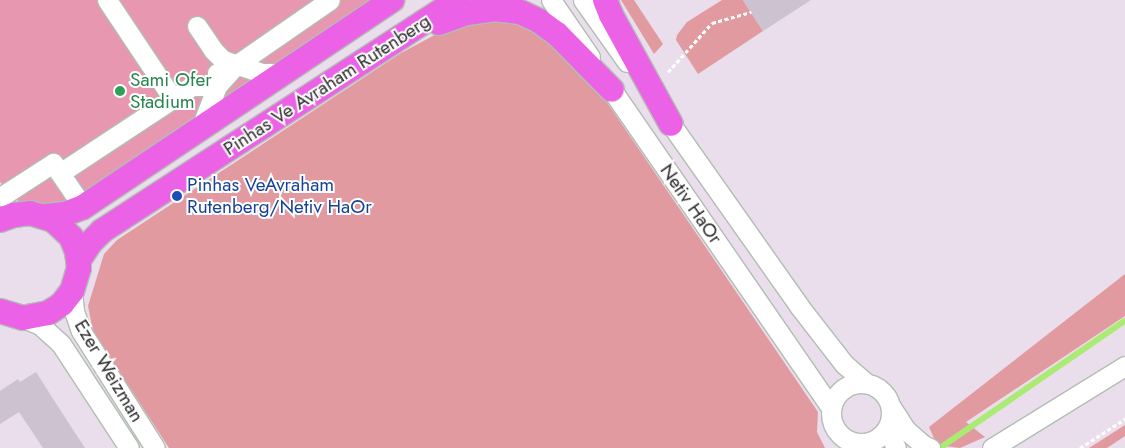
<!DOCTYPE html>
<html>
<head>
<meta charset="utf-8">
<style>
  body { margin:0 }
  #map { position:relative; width:1125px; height:448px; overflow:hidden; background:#eaddec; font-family:Jost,sans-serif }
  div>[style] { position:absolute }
  .green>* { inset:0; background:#e19ba0 }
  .pitch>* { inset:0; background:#e897b0 }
  .stream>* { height:5.5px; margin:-2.75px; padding:0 2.75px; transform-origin:2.75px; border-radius:2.75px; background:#aaeb73 }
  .building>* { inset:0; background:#cdc2cf }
  .path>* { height:3px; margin-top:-1.5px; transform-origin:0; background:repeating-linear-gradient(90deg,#fff 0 4px,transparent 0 6.5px) }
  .roads { filter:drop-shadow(1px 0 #b1beb2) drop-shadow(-1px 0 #b1beb2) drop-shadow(0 1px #b1beb2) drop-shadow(0 -1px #b1beb2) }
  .minor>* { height:19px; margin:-9.5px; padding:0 9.5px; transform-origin:9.5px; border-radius:9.5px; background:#fff }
  .minor>.ring { margin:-9.5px; padding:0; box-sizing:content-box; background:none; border:19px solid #fff; border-radius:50% }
  .major>* { height:24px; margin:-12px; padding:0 12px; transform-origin:12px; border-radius:12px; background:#ec62e7 }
  .dots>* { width:14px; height:14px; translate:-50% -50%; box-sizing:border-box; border:2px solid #fff; border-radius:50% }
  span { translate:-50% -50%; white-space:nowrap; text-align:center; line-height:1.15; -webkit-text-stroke:4px #fff; paint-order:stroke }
  .leisure-label { font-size:19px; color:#27864d }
  .left { translate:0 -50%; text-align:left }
  .street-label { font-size:19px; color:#2b2b2b }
  .transit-label { font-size:19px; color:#164399 }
</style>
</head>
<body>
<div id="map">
  <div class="green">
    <div style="clip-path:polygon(621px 0,634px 0,663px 44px,654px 54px)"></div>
    <div style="clip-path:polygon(722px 0,743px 0,763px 31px,698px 74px,676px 40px,677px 35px,687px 22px)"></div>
    <div style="clip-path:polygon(478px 19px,511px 21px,539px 32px,602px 95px,818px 412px,817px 432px,825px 448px,169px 448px,93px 331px,88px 306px,104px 254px,117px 240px,401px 53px,442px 31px)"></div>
    <div style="clip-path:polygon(1125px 274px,1125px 316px,966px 422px,985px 437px,960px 448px,937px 445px,929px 427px)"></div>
    <div style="clip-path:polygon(1125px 425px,1125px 436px,1107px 448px,1089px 448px)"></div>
  </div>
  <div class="pitch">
    <div style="clip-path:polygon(0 0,380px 0,67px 204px,45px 209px,19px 202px,0 182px)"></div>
  </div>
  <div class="stream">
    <div style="left:940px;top:448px;width:224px;rotate:-34.5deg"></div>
  </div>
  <div class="building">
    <div style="clip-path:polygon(743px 0,811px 0,763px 31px)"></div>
    <div style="clip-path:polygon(36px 372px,66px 419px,85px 448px,43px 448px,19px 412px,0 424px,0 391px,18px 379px,20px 382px)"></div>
  </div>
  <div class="path">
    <div style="left:668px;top:72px;width:66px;rotate:-48.1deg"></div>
    <div style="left:712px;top:23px;width:41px;rotate:-15.8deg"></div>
    <div style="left:1080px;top:448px;width:54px;rotate:-32.8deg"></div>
  </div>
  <div class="roads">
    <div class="minor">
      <div style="left:107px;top:0;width:119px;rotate:56.3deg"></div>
      <div style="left:551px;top:0;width:69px;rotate:55.6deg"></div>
      <div style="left:583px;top:0;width:76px;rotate:54.6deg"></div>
      <div style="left:197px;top:26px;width:29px;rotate:56deg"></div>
      <div style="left:213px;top:50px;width:14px;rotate:45deg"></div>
      <div style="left:223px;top:60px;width:41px;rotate:18.4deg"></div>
      <div style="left:262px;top:73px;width:22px"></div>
      <div style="left:605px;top:80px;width:397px;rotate:55.4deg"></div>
      <div style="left:663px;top:113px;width:236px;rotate:54.8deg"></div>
      <div style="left:799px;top:306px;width:73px;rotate:52.2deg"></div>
      <div style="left:844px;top:364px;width:29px;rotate:41deg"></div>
      <div style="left:200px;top:130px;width:47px;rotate:-68.9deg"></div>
      <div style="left:217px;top:86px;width:13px;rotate:-90deg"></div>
      <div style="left:60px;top:173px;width:158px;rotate:-33.4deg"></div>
      <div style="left:192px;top:86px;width:25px"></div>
      <div style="left:217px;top:86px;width:28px;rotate:-48deg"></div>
      <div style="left:236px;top:65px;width:114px;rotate:-34.7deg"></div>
      <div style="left:2px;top:196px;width:61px;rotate:-32.9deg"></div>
      <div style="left:53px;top:163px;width:53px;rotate:55.7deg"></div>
      <div style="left:72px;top:291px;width:20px;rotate:84deg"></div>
      <div style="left:74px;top:311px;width:21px;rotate:71deg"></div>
      <div style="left:81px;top:331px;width:138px;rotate:57.7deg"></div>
      <div style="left:23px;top:318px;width:18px;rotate:22deg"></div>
      <div style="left:40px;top:325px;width:28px;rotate:42deg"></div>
      <div style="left:61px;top:344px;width:124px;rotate:56.8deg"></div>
      <div class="ring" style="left:831px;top:383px;width:41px;height:41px"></div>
      <div style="left:891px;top:407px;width:27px;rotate:57deg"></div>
      <div style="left:906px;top:430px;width:23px;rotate:41deg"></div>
      <div style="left:923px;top:445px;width:8px;rotate:23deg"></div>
      <div style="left:893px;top:418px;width:16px;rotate:101deg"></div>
      <div style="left:890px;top:434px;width:15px;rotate:67deg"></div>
      <div style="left:992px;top:448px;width:156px;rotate:-31.7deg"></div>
    </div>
    <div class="major">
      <div style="left:605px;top:0;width:16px;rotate:68deg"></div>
      <div style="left:611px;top:15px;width:124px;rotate:61.2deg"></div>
      <div style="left:439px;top:23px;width:30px;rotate:-20deg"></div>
      <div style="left:467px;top:13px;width:27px;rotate:-8deg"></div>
      <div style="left:494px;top:9px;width:26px;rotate:7deg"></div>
      <div style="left:520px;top:12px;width:21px;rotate:25deg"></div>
      <div style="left:539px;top:21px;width:22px;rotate:36deg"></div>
      <div style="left:557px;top:34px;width:78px;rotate:45.5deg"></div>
      <div style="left:45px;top:216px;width:20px;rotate:-6deg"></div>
      <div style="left:65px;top:214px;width:19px;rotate:-21deg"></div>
      <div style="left:83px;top:207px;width:372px;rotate:-33.8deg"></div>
      <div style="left:0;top:220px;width:15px;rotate:-20deg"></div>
      <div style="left:14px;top:215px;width:16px;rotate:-7deg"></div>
      <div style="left:30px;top:213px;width:24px;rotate:17deg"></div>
      <div style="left:53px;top:220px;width:25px;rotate:43deg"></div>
      <div style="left:71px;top:237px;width:16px;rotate:68deg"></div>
      <div style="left:77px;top:252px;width:16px;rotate:83deg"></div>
      <div style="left:79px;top:268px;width:24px;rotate:107deg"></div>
      <div style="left:72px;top:291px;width:16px;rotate:128deg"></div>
      <div style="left:62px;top:304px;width:17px;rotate:147deg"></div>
      <div style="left:48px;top:313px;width:25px;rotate:169deg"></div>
      <div style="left:23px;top:318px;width:24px;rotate:-163deg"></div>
      <div style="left:79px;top:260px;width:20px;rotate:-57deg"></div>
      <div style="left:90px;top:243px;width:17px;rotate:-45deg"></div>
      <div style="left:102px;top:231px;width:424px;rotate:-33deg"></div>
    </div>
  </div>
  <div class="dots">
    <div style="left:120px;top:91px;background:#2e9e5b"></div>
    <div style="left:177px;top:196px;background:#1a4fb4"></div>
  </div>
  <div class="leisure-label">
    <span class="left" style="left:130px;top:91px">Sami Ofer<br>Stadium</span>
  </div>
  <div class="street-label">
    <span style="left:327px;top:85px;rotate:-33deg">Pinhas Ve Avraham Rutenberg</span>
    <span style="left:691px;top:204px;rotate:55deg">Netiv HaOr</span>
    <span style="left:109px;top:371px;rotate:59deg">Ezer Weizman</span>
  </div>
  <div class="transit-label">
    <span class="left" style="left:187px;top:196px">Pinhas VeAvraham<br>Rutenberg/Netiv HaOr</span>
  </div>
</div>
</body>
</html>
